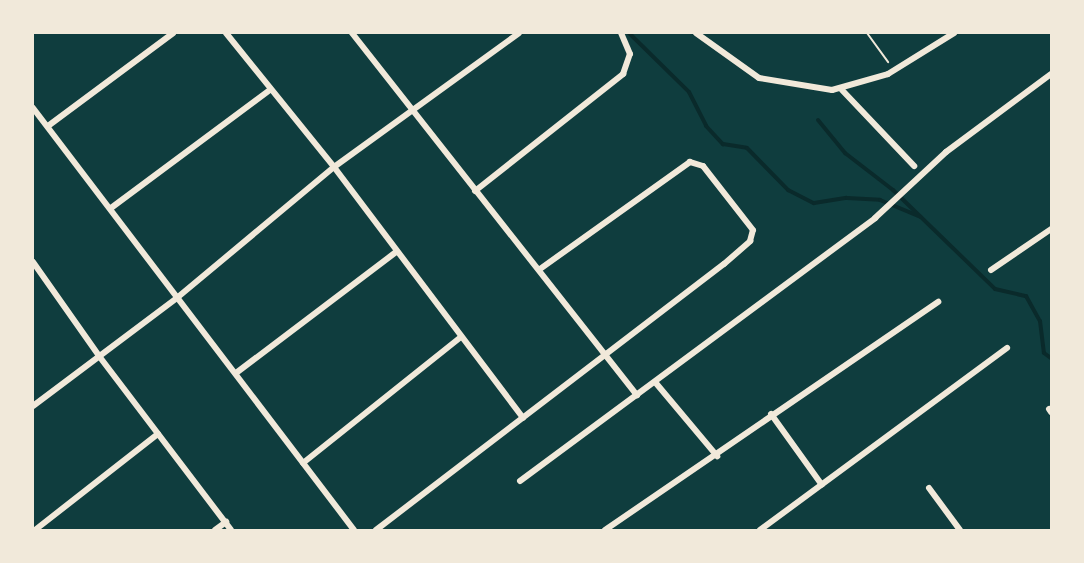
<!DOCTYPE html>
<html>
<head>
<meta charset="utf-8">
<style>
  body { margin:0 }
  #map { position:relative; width:1084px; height:563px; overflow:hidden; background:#0f3d3e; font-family:"PT Sans Narrow",sans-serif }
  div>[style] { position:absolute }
  .stream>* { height:4px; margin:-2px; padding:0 2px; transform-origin:2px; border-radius:2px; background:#0a2a2b }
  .path>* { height:2px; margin:-1px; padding:0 1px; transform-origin:1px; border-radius:1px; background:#f1e9da }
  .minor>* { height:6px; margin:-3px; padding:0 3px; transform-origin:3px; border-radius:3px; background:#f1e9da }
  span { translate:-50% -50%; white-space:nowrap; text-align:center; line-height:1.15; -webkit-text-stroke:4.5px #f1e9da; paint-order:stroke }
  .frame { position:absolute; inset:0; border:34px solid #f1e9da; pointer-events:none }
</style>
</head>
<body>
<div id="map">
  <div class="stream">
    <div style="left:629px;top:33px;width:84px;rotate:44.5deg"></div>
    <div style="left:689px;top:92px;width:38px;rotate:63deg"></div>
    <div style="left:706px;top:126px;width:25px;rotate:47deg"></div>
    <div style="left:723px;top:144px;width:24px;rotate:9deg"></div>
    <div style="left:747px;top:148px;width:59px;rotate:45.7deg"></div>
    <div style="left:788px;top:190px;width:29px;rotate:27deg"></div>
    <div style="left:814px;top:203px;width:33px;rotate:-9deg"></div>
    <div style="left:847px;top:198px;width:33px;rotate:3deg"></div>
    <div style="left:880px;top:200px;width:44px;rotate:22.5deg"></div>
    <div style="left:818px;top:120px;width:43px;rotate:50.7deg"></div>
    <div style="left:845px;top:153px;width:61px;rotate:37.6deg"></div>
    <div style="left:893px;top:190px;width:142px;rotate:44.1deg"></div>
    <div style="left:995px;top:289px;width:32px;rotate:13deg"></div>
    <div style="left:1026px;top:296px;width:29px;rotate:61deg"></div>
    <div style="left:1040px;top:321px;width:32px;rotate:83deg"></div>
    <div style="left:1044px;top:353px;width:9px;rotate:36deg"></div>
  </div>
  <div class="path">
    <div style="left:867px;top:33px;width:36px;rotate:54deg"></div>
  </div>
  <div class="minor">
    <div style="left:226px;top:33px;width:172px;rotate:51.1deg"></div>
    <div style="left:334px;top:167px;width:314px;rotate:53deg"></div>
    <div style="left:352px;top:33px;width:461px;rotate:51.8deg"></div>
    <div style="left:696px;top:33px;width:77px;rotate:35.5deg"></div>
    <div style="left:759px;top:78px;width:74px;rotate:9.3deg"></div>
    <div style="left:832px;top:90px;width:58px;rotate:-15.9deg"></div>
    <div style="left:888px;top:74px;width:78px;rotate:-31.8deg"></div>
    <div style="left:842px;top:90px;width:105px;rotate:46.5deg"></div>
    <div style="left:33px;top:108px;width:530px;rotate:52.74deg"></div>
    <div style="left:48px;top:126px;width:156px;rotate:-36.6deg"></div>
    <div style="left:475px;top:191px;width:189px;rotate:-38.3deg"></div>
    <div style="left:623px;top:74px;width:21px;rotate:-71deg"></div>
    <div style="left:630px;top:54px;width:23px;rotate:-113deg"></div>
    <div style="left:111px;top:208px;width:198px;rotate:-36.6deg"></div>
    <div style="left:33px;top:262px;width:115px;rotate:54.9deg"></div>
    <div style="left:99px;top:356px;width:218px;rotate:52.8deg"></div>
    <div style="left:991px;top:270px;width:73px;rotate:-34.3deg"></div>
    <div style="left:236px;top:373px;width:201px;rotate:-37.1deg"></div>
    <div style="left:655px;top:382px;width:97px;rotate:50deg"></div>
    <div style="left:33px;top:406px;width:181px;rotate:-36.9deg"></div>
    <div style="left:178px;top:297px;width:203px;rotate:-39.8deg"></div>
    <div style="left:334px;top:167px;width:228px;rotate:-35.9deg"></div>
    <div style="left:1049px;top:409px;width:4px;rotate:56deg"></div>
    <div style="left:771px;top:414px;width:87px;rotate:54.3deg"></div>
    <div style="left:303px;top:463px;width:202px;rotate:-38.6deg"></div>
    <div style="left:520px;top:481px;width:442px;rotate:-36.5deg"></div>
    <div style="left:875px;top:218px;width:97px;rotate:-42.9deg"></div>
    <div style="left:946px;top:152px;width:131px;rotate:-36.6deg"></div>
    <div style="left:929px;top:488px;width:52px;rotate:53.6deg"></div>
    <div style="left:35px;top:530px;width:156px;rotate:-38deg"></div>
    <div style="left:215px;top:530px;width:14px;rotate:-36deg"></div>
    <div style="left:376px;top:530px;width:438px;rotate:-37.4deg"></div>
    <div style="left:724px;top:264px;width:35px;rotate:-41deg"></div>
    <div style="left:750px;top:241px;width:11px;rotate:-75deg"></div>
    <div style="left:753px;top:230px;width:81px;rotate:-128deg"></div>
    <div style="left:703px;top:166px;width:14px;rotate:-163deg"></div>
    <div style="left:690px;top:162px;width:184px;rotate:144.5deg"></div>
    <div style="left:605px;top:530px;width:404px;rotate:-34.4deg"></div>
    <div style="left:760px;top:530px;width:307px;rotate:-36.4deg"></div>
  </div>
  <div class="frame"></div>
</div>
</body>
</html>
